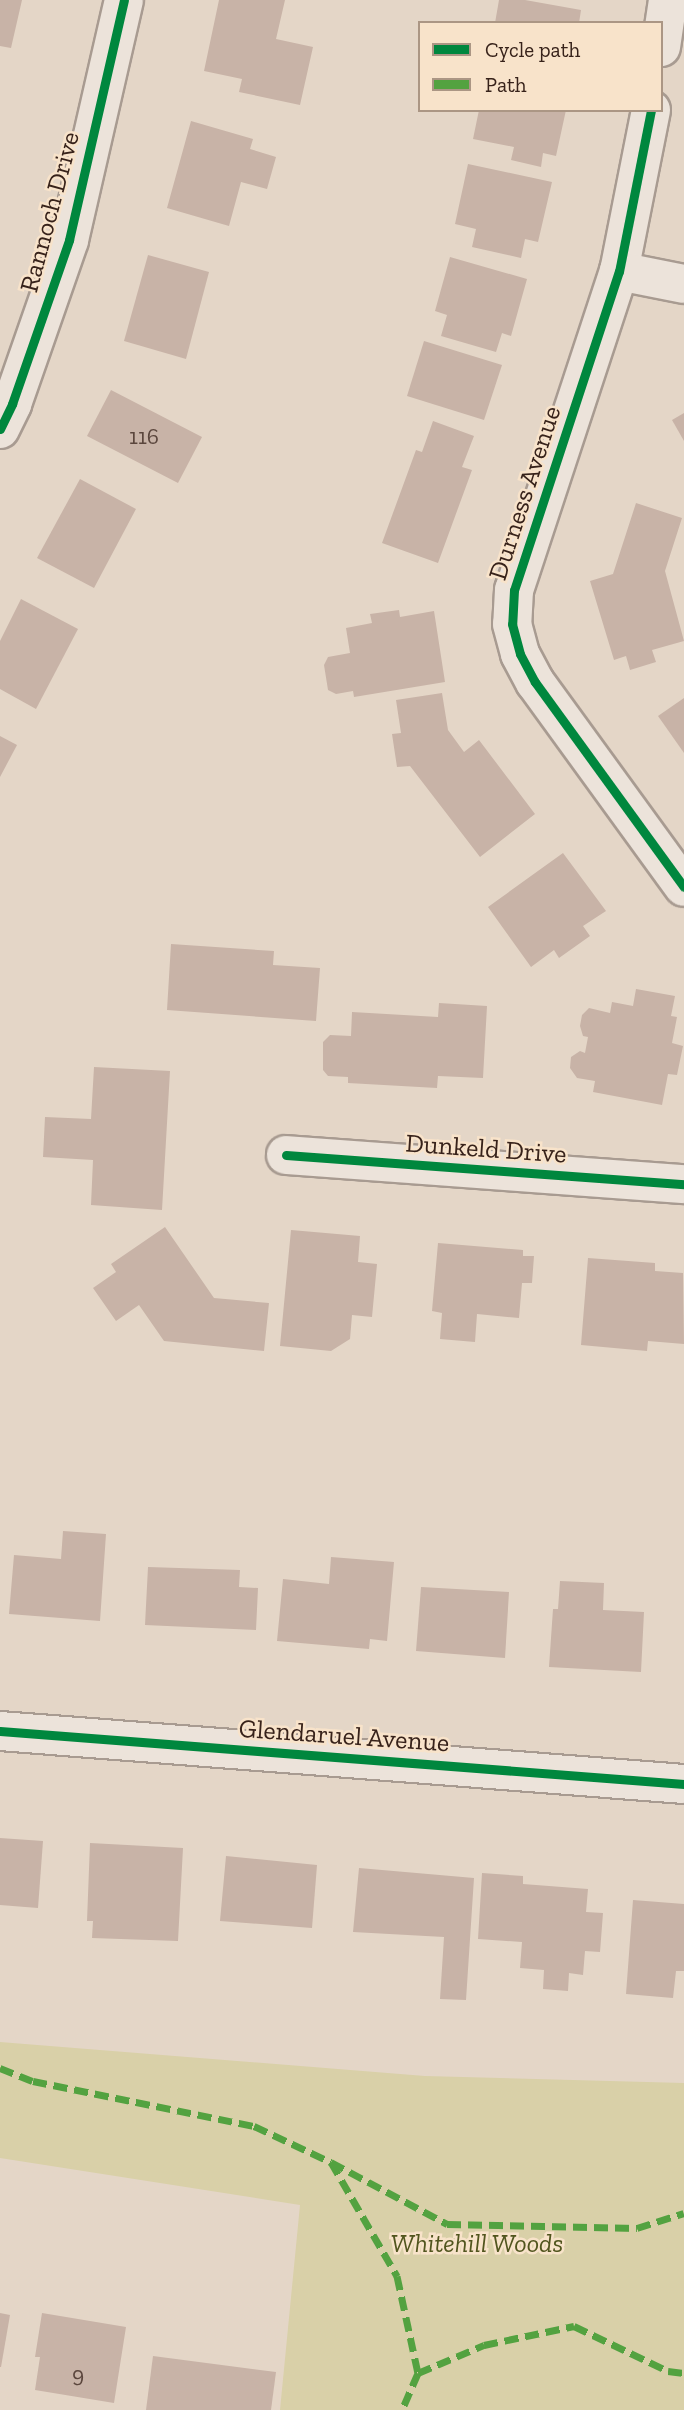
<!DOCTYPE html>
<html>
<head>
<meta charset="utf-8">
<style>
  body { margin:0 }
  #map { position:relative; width:684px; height:2410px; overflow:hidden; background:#e4d6c7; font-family:"Zilla Slab",serif }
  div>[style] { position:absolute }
  .green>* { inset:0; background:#d9d0a8 }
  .building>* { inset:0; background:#c8b3a7 }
  .roads { filter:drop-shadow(2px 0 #a89b91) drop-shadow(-2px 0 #a89b91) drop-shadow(0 2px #a89b91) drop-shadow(0 -2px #a89b91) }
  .minor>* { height:38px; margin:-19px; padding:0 19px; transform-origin:19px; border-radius:19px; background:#ece3da }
  .quiet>* { height:7px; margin-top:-3.5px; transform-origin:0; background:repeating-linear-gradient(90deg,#53a240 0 14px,transparent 0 21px) }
  .cycleway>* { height:9px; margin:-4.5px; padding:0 4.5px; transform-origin:4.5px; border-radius:4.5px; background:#00873e }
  span { translate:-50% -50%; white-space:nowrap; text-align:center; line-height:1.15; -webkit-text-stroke:5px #f8e3ca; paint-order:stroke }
  .number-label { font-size:23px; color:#5b463d }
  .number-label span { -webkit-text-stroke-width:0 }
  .street-label { font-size:26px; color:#37221a }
  .park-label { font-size:26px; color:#51551e; font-style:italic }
  .legend { position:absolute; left:418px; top:21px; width:245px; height:91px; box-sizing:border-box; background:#f8e3ca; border:2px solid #ab9684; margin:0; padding:9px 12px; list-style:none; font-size:21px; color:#37221a }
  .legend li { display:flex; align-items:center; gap:14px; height:35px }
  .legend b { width:35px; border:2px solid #ab9684 }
</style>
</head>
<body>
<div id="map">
  <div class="green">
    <div style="clip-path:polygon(0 2042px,425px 2076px,684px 2083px,684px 2410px,280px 2410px,300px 2205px,0 2158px)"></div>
  </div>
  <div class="building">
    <div style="clip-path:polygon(0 0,22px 0,11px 48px,0 46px)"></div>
    <div style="clip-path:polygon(219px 0,285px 0,276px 39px,313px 47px,300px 105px,239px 92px,242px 79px,204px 71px)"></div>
    <div style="clip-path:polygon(499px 0,525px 0,581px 10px,579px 23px,495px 23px)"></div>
    <div style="clip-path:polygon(479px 110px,566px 110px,556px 156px,543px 153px,541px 167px,511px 160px,514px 147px,473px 139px)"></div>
    <div style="clip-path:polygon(191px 121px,253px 139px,250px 149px,276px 157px,267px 189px,241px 182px,229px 226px,167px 208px)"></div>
    <div style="clip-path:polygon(468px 164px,552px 182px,538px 242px,525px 239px,521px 258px,472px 247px,476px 229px,455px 224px)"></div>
    <div style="clip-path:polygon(148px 255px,209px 272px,186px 359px,124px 341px)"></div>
    <div style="clip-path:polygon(450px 257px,527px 279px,511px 336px,502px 333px,496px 352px,441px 336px,447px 315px,435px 311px)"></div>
    <div style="clip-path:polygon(424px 341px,502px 365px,484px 420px,407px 396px)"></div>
    <div style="clip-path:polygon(111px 390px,202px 437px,178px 483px,87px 436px)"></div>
    <div style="clip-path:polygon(684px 413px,684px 441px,672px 420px)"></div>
    <div style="clip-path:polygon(433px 421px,474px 436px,462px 467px,472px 470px,438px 563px,382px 543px,416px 450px,422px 452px)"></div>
    <div style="clip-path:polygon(80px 479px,136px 509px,94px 588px,37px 558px)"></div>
    <div style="clip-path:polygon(636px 503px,682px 518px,665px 571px,684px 641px,652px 650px,656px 662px,630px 670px,626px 656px,614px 660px,590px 581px,613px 574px)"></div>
    <div style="clip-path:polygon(21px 599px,78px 629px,36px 709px,0 689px,0 641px)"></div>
    <div style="clip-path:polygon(399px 610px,400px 617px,434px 611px,445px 682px,354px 697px,353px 691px,336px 694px,328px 690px,324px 665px,328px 657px,350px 653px,346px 628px,372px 623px,370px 614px)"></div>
    <div style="clip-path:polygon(442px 693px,448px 730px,464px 752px,479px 740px,535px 814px,480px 857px,410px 766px,397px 767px,392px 734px,401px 733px,396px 700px)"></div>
    <div style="clip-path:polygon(684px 698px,684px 753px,658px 716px)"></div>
    <div style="clip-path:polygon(0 736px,17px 745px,0 777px)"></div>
    <div style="clip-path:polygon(563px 853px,606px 911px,583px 926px,590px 936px,559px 958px,554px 950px,531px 967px,488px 907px)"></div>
    <div style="clip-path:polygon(171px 944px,274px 951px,273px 965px,320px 968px,316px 1021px,167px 1010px)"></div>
    <div style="clip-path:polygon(636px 989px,675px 996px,671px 1016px,677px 1017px,672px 1043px,683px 1046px,677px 1075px,668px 1074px,662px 1105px,593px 1092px,595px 1081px,577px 1078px,570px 1068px,571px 1057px,580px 1051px,585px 1053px,588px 1037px,583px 1036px,580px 1026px,582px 1015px,589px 1008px,610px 1013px,612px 1002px,633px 1006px)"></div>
    <div style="clip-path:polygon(439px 1003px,487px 1006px,483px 1078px,438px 1076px,437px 1088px,348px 1083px,348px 1077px,328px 1076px,323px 1070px,323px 1042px,330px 1035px,351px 1036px,352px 1012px,438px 1017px)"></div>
    <div style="clip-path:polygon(94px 1067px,170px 1071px,162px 1210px,91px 1205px,93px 1160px,43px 1157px,45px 1117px,91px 1119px)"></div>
    <div style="clip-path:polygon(165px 1227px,214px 1298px,269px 1303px,264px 1351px,164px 1341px,139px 1305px,116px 1321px,93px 1288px,116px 1272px,111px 1264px)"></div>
    <div style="clip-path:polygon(291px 1230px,360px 1236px,358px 1262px,377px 1264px,372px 1317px,352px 1315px,350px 1339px,331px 1351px,280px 1346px)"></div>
    <div style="clip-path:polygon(438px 1243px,523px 1250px,523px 1256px,534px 1256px,532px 1283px,522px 1283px,519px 1318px,477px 1314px,475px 1342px,440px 1339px,442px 1313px,432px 1311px)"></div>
    <div style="clip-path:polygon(588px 1258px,655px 1263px,655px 1271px,683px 1273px,684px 1344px,648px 1341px,647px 1351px,581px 1345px)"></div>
    <div style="clip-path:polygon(63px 1531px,106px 1534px,100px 1621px,9px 1614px,14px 1555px,61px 1559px)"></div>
    <div style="clip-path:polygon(331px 1557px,394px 1562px,387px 1641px,370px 1639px,369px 1649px,277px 1641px,283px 1579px,329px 1584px)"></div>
    <div style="clip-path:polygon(148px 1567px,240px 1570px,239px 1587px,258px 1588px,256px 1630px,145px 1625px)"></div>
    <div style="clip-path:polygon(560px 1581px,604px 1583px,603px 1610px,644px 1612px,641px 1672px,549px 1667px,553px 1609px,558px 1609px)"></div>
    <div style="clip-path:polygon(421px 1587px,509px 1592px,505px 1658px,416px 1651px)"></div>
    <div style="clip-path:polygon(0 1838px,43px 1841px,38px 1908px,0 1905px)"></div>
    <div style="clip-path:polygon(90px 1843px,183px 1848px,178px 1941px,92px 1938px,93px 1921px,87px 1921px)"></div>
    <div style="clip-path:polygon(226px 1856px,317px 1865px,312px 1928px,220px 1921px)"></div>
    <div style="clip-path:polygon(359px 1868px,474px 1878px,466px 2000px,440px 1999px,444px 1937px,353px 1932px)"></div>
    <div style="clip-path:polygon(482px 1873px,523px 1876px,523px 1884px,588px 1889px,586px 1912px,603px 1913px,600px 1952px,585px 1951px,583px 1975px,569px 1973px,568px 1991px,543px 1989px,544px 1970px,520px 1968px,522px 1942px,478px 1939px)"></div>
    <div style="clip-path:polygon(633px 1900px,684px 1904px,684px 1971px,676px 1971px,673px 1998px,626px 1994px)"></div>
    <div style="clip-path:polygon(0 2313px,10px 2315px,1px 2367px,0 2367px)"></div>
    <div style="clip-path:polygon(42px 2313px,126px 2327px,114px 2403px,35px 2390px,40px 2357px,35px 2357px)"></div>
    <div style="clip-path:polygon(153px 2356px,276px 2372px,271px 2410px,146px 2410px)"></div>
  </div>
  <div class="roads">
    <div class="minor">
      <div style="left:661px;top:47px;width:48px;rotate:-81.5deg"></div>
      <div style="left:651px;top:110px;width:164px;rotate:101.2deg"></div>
      <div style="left:619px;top:271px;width:336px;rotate:108.2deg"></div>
      <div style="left:514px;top:590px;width:34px;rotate:93deg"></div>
      <div style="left:512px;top:624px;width:31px;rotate:75deg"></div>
      <div style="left:520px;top:654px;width:32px;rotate:62deg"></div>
      <div style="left:535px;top:682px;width:253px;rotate:54deg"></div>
      <div style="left:619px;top:271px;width:66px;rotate:11.3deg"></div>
      <div style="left:0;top:429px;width:28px;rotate:-64deg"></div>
      <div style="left:12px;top:404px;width:174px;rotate:-70.8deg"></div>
      <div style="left:69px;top:240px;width:246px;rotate:-77.1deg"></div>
      <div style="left:286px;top:1155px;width:399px;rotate:4.2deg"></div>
      <div style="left:0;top:1731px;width:686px;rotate:4.43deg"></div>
    </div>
  </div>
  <div class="quiet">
    <div style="left:0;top:2068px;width:35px;rotate:22deg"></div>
    <div style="left:33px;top:2081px;width:226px;rotate:11.5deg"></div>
    <div style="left:254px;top:2126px;width:85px;rotate:25.1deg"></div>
    <div style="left:331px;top:2162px;width:132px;rotate:59.9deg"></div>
    <div style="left:397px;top:2276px;width:99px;rotate:77.8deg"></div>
    <div style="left:418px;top:2373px;width:40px;rotate:113.4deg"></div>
    <div style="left:331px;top:2162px;width:132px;rotate:28.1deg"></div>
    <div style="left:447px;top:2224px;width:190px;rotate:1.2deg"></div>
    <div style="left:637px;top:2228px;width:49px;rotate:-17.7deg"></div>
    <div style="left:418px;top:2373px;width:72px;rotate:-23deg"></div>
    <div style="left:484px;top:2345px;width:92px;rotate:-11.9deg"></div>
    <div style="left:574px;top:2326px;width:104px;rotate:25.6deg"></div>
    <div style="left:668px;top:2371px;width:16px;rotate:7deg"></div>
  </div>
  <div class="cycleway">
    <div style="left:651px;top:110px;width:164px;rotate:101.2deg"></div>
    <div style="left:619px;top:271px;width:336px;rotate:108.2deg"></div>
    <div style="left:514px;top:590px;width:34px;rotate:93deg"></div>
    <div style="left:512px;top:624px;width:31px;rotate:75deg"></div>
    <div style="left:520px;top:654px;width:32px;rotate:62deg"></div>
    <div style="left:535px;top:682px;width:253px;rotate:54deg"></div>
    <div style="left:0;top:429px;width:28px;rotate:-64deg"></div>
    <div style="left:12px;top:404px;width:174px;rotate:-70.8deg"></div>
    <div style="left:69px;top:240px;width:246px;rotate:-77.1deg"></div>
    <div style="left:286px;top:1155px;width:399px;rotate:4.2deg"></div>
    <div style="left:0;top:1731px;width:686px;rotate:4.43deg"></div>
  </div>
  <div class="number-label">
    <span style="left:144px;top:436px">116</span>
    <span style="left:78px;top:2374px">9</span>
  </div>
  <div class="street-label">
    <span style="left:50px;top:212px;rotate:-75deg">Rannoch Drive</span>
    <span style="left:525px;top:493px;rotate:-72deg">Durness Avenue</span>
    <span style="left:486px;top:1149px;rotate:4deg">Dunkeld Drive</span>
    <span style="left:344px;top:1736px;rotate:4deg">Glendaruel Avenue</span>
  </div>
  <div class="park-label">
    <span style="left:477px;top:2244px">Whitehill Woods</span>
  </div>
  <ul class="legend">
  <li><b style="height:9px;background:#00873e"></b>Cycle path</li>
  <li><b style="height:9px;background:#53a240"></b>Path</li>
  </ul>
</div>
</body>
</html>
